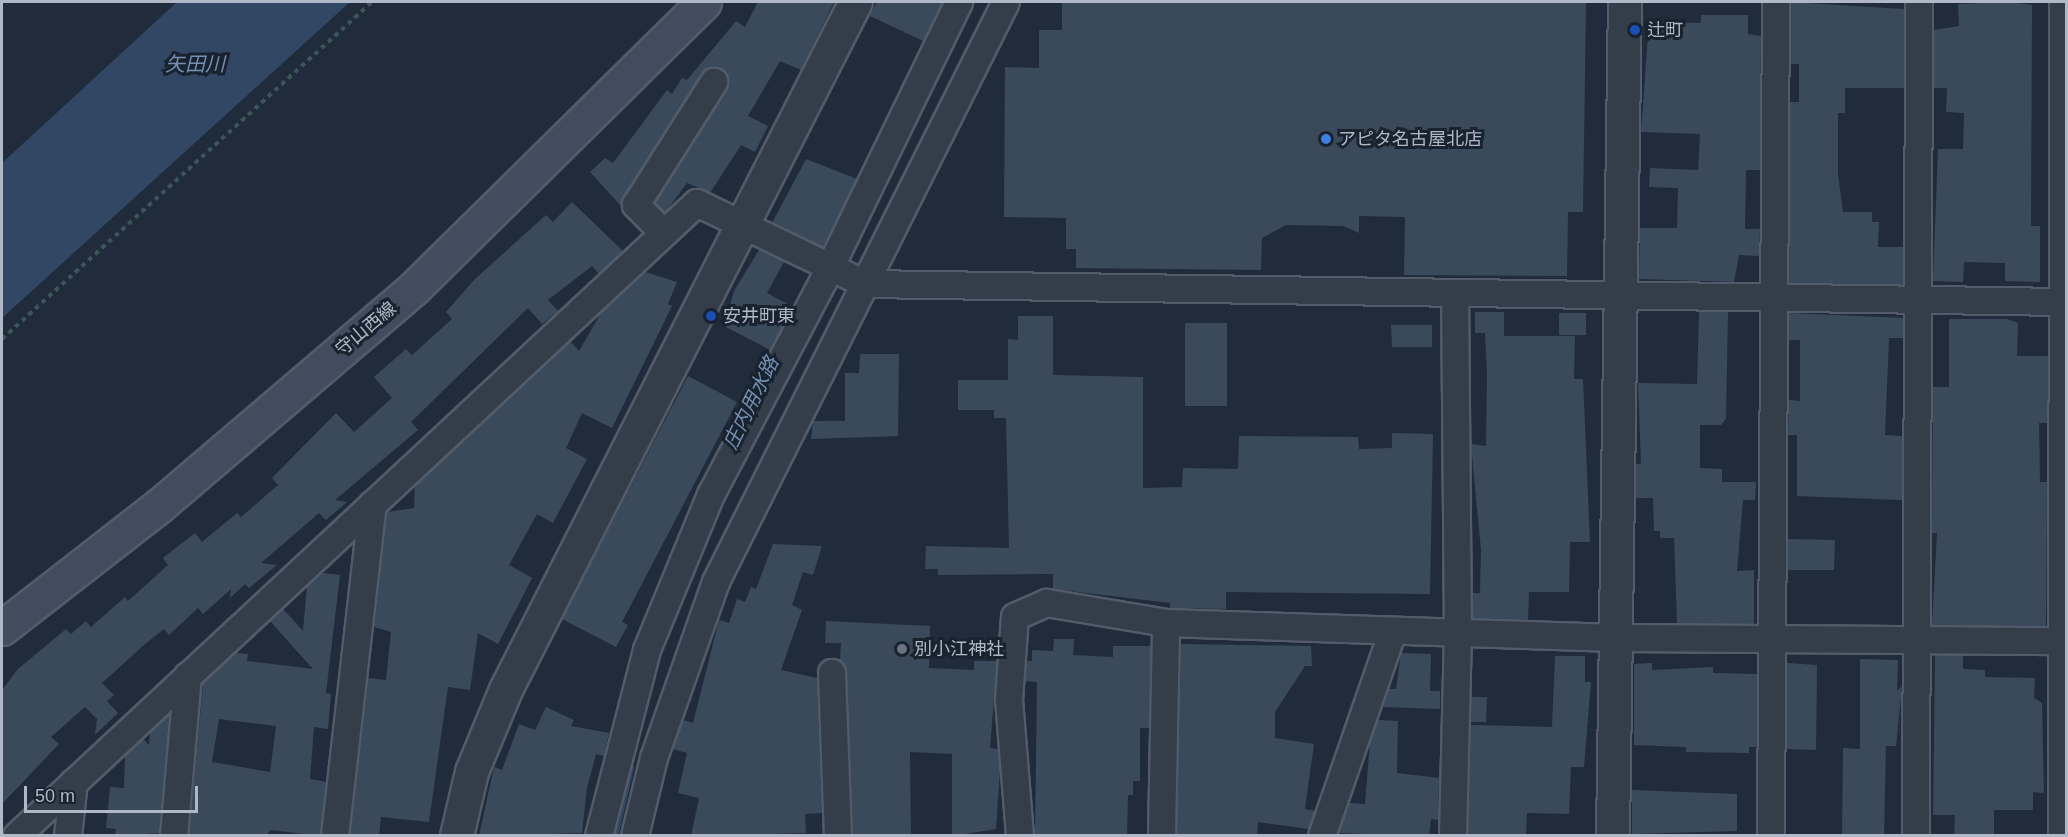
<!DOCTYPE html>
<html>
<head>
<meta charset="utf-8">
<style>
  body { margin:0 }
  #map { position:relative; width:2068px; height:837px; overflow:hidden; background:#202c3b; font-family:Arial,"Noto Sans JP",sans-serif }
  div>[style] { position:absolute }
  .water>* { inset:0; background:#324764 }
  .stream>* { height:7px; margin:-3.5px; padding:0 3.5px; transform-origin:3.5px; border-radius:3.5px; background:#324764 }
  .building>* { inset:0; background:#3b4a5b }
  .path>* { height:4px; margin-top:-2px; transform-origin:0; background:repeating-linear-gradient(90deg,#3c5556 0 4.5px,transparent 0 9px) }
  .roads { filter:drop-shadow(2px 0 #515b69) drop-shadow(-2px 0 #515b69) drop-shadow(0 2px #515b69) drop-shadow(0 -2px #515b69) }
  .minor>* { height:26px; margin:-13px; padding:0 13px; transform-origin:13px; border-radius:13px; background:#343e4b }
  .tertiary>* { height:32px; margin:-16px; padding:0 16px; transform-origin:16px; border-radius:16px; background:#343e4b }
  .secondary>* { height:33px; margin:-16.5px; padding:0 16.5px; transform-origin:16.5px; border-radius:16.5px; background:#414d5f }
  .dots>* { width:16px; height:16px; translate:-50% -50%; box-sizing:border-box; border:3px solid #192330; border-radius:50% }
  span { translate:-50% -50%; white-space:nowrap; text-align:center; line-height:1.15; -webkit-text-stroke:6px #192330; paint-order:stroke }
  .poi-label { font-size:18px; color:#aeb8c7 }
  .left { translate:0 -50%; text-align:left }
  .street-label { font-size:18px; color:#aeb8c7 }
  .water-label { font-size:20px; color:#748fb2; font-style:italic }
  .frame { position:absolute; inset:0; border:3px solid #aeb8c7; pointer-events:none }
  .scale { position:absolute; left:24px; top:786px; width:174px; height:27px; box-sizing:border-box; border:3px solid #aeb8c7; border-top:0; padding-left:8px; font-size:18px; line-height:21px; white-space:nowrap; color:#aeb8c7; -webkit-text-stroke:4px #192330; paint-order:stroke }
</style>
</head>
<body>
<div id="map">
  <div class="water">
    <div style="clip-path:polygon(177px 2px,350px 2px,2px 318px,2px 163px)"></div>
  </div>
  <div class="stream">
    <div style="left:614px;top:836px;width:71px;rotate:-76.9deg"></div>
  </div>
  <div class="building">
    <div style="clip-path:polygon(758px 2px,834px 2px,801px 70px,780px 61px,748px 116px,768px 126px,755px 152px,741px 145px,710px 193px,687px 183px,665px 213px,655px 203px,727px 90px,722px 70px,708px 69px,621px 206px,590px 172px,605px 158px,613px 163px,667px 90px,672px 94px,682px 78px,687px 80px,736px 21px,745px 27px)"></div>
    <div style="clip-path:polygon(877px 2px,943px 2px,923px 41px,870px 16px)"></div>
    <div style="clip-path:polygon(1062px 2px,1586px 2px,1583px 212px,1568px 212px,1567px 276px,1404px 275px,1405px 217px,1359px 216px,1359px 233px,1343px 226px,1286px 225px,1262px 238px,1261px 270px,1076px 268px,1076px 249px,1066px 249px,1066px 218px,1004px 217px,1005px 67px,1039px 68px,1039px 30px,1062px 30px)"></div>
    <div style="clip-path:polygon(1791px 2px,1904px 9px,1904px 88px,1845px 88px,1845px 113px,1838px 113px,1838px 174px,1843px 212px,1872px 212px,1872px 222px,1879px 222px,1878px 247px,1903px 247px,1903px 285px,1789px 283px,1790px 102px,1799px 102px,1799px 64px,1791px 64px)"></div>
    <div style="clip-path:polygon(2011px 2px,2032px 5px,2031px 226px,2040px 226px,2040px 282px,2005px 281px,2005px 263px,1964px 262px,1963px 282px,1933px 281px,1938px 149px,1963px 149px,1964px 113px,1946px 112px,1947px 88px,1934px 88px,1934px 30px,1959px 26px,1958px 4px)"></div>
    <div style="clip-path:polygon(1701px 15px,1748px 15px,1748px 34px,1761px 36px,1760px 170px,1746px 170px,1745px 229px,1760px 229px,1759px 256px,1739px 255px,1734px 282px,1639px 279px,1640px 228px,1677px 228px,1678px 188px,1649px 187px,1650px 168px,1698px 170px,1700px 134px,1641px 132px,1649px 22px,1701px 23px)"></div>
    <div style="clip-path:polygon(806px 159px,857px 179px,823px 247px,772px 223px)"></div>
    <div style="clip-path:polygon(572px 202px,623px 251px,599px 274px,592px 266px,548px 300px,558px 311px,542px 324px,528px 308px,411px 422px,418px 430px,335px 500px,347px 502px,326px 520px,319px 513px,261px 563px,277px 565px,249px 588px,245px 584px,230px 598px,231px 589px,203px 614px,198px 608px,169px 635px,164px 629px,144px 645px,102px 683px,114px 695px,107px 701px,118px 713px,95px 735px,97px 719px,85px 707px,51px 737px,59px 744px,2px 804px,2px 690px,18px 669px,66px 629px,71px 634px,86px 621px,91px 627px,125px 597px,128px 601px,168px 565px,163px 558px,195px 533px,202px 542px,237px 513px,241px 517px,278px 485px,272px 478px,336px 413px,354px 432px,392px 398px,374px 377px,406px 349px,412px 355px,452px 319px,446px 312px,474px 280px,546px 215px,553px 222px)"></div>
    <div style="clip-path:polygon(759px 250px,784px 262px,767px 293px,793px 307px,770px 350px,724px 326px,734px 291px)"></div>
    <div style="clip-path:polygon(645px 272px,677px 282px,668px 304px,672px 306px,612px 428px,582px 413px,566px 448px,587px 459px,553px 523px,537px 514px,509px 565px,532px 578px,524px 594px,498px 644px,478px 633px,470px 690px,448px 687px,429px 822px,381px 817px,379px 836px,350px 836px,368px 678px,386px 680px,391px 632px,374px 627px,387px 512px,414px 508px,415px 486px,570px 341px,579px 351px,601px 313px)"></div>
    <div style="clip-path:polygon(1475px 312px,1504px 312px,1504px 336px,1575px 336px,1574px 379px,1583px 379px,1590px 542px,1570px 542px,1569px 592px,1529px 592px,1528px 620px,1473px 618px,1473px 593px,1480px 593px,1481px 550px,1471px 444px,1486px 446px,1487px 373px,1485px 333px,1475px 333px)"></div>
    <div style="clip-path:polygon(1699px 312px,1728px 312px,1726px 419px,1721px 425px,1700px 425px,1700px 468px,1722px 469px,1722px 482px,1756px 482px,1755px 500px,1743px 500px,1737px 571px,1754px 570px,1754px 624px,1677px 623px,1674px 538px,1660px 538px,1660px 531px,1654px 531px,1653px 498px,1636px 498px,1636px 464px,1641px 464px,1638px 383px,1697px 384px)"></div>
    <div style="clip-path:polygon(1559px 313px,1586px 313px,1586px 335px,1559px 335px)"></div>
    <div style="clip-path:polygon(1789px 313px,1903px 318px,1903px 338px,1889px 338px,1885px 435px,1902px 436px,1902px 500px,1797px 496px,1797px 435px,1788px 435px,1789px 400px,1800px 401px,1800px 340px,1789px 340px)"></div>
    <div style="clip-path:polygon(1018px 316px,1053px 316px,1053px 375px,1143px 377px,1143px 488px,1182px 487px,1183px 468px,1238px 469px,1239px 436px,1358px 437px,1359px 449px,1392px 448px,1392px 433px,1433px 434px,1430px 594px,1226px 592px,1226px 609px,1170px 608px,1170px 603px,1053px 589px,1053px 574px,938px 575px,938px 569px,925px 569px,926px 546px,1009px 548px,1006px 418px,994px 418px,994px 410px,958px 410px,958px 380px,1008px 380px,1008px 339px,1018px 340px)"></div>
    <div style="clip-path:polygon(1949px 319px,2007px 319px,2018px 323px,2017px 356px,2048px 356px,2048px 423px,2039px 423px,2040px 482px,2047px 482px,2046px 626px,1932px 625px,1937px 533px,1932px 533px,1933px 387px,1949px 387px)"></div>
    <div style="clip-path:polygon(1185px 323px,1227px 323px,1227px 406px,1185px 406px)"></div>
    <div style="clip-path:polygon(1391px 325px,1432px 325px,1432px 347px,1392px 347px)"></div>
    <div style="clip-path:polygon(860px 354px,899px 354px,898px 436px,811px 439px,813px 421px,845px 421px,845px 373px,859px 373px)"></div>
    <div style="clip-path:polygon(688px 376px,737px 402px,622px 622px,628px 625px,616px 647px,562px 619px)"></div>
    <div style="clip-path:polygon(1788px 539px,1835px 540px,1834px 570px,1788px 570px)"></div>
    <div style="clip-path:polygon(773px 544px,822px 546px,813px 575px,803px 572px,792px 605px,802px 610px,781px 670px,817px 678px,822px 813px,805px 814px,806px 833px,691px 836px,699px 798px,678px 793px,687px 753px,673px 749px,683px 720px,693px 723px,719px 620px,729px 623px,737px 599px,745px 602px,751px 587px,756px 589px)"></div>
    <div style="clip-path:polygon(evenodd,322px 573px,340px 575px,326px 693px,331px 694px,328px 729px,314px 727px,310px 779px,326px 782px,320px 836px,271px 830px,265px 836px,189px 836px,203px 684px,236px 653px,248px 654px,247px 661px,313px 669px,270px 621px,283px 609px,303px 631px,307px 586px,322px 573px,219px 719px,276px 726px,270px 772px,212px 762px,219px 719px)"></div>
    <div style="clip-path:polygon(826px 621px,930px 626px,929px 668px,974px 670px,974px 661px,997px 661px,990px 748px,998px 749px,1000px 770px,996px 829px,952px 836px,952px 754px,910px 752px,911px 836px,853px 836px,847px 672px,840px 661px,841px 643px,825px 643px)"></div>
    <div style="clip-path:polygon(1054px 639px,1074px 639px,1073px 655px,1113px 657px,1113px 646px,1151px 646px,1149px 728px,1140px 728px,1140px 781px,1133px 781px,1133px 795px,1128px 795px,1127px 836px,1035px 836px,1037px 682px,1025px 681px,1027px 661px,1032px 661px,1032px 650px,1053px 651px)"></div>
    <div style="clip-path:polygon(1181px 644px,1311px 646px,1312px 666px,1305px 666px,1275px 712px,1275px 738px,1314px 744px,1305px 809px,1315px 811px,1309px 829px,1258px 822px,1257px 836px,1177px 836px)"></div>
    <div style="clip-path:polygon(1401px 653px,1431px 654px,1430px 691px,1440px 691px,1440px 709px,1383px 707px,1389px 689px,1396px 689px)"></div>
    <div style="clip-path:polygon(1935px 655px,1963px 655px,1963px 669px,1985px 670px,1985px 677px,2035px 678px,2034px 698px,2042px 703px,2044px 793px,2033px 792px,2033px 810px,1994px 810px,1994px 836px,1954px 836px,1955px 815px,1933px 815px)"></div>
    <div style="clip-path:polygon(1555px 656px,1585px 656px,1585px 682px,1591px 682px,1584px 767px,1571px 767px,1569px 814px,1527px 813px,1526px 836px,1468px 836px,1471px 725px,1552px 727px)"></div>
    <div style="clip-path:polygon(1860px 659px,1898px 660px,1897px 691px,1902px 686px,1896px 746px,1886px 746px,1884px 836px,1842px 836px,1843px 748px,1860px 749px)"></div>
    <div style="clip-path:polygon(1652px 663px,1652px 670px,1713px 667px,1713px 673px,1757px 674px,1757px 747px,1749px 747px,1749px 753px,1686px 752px,1686px 747px,1634px 745px,1634px 664px)"></div>
    <div style="clip-path:polygon(1787px 663px,1817px 665px,1816px 750px,1787px 749px)"></div>
    <div style="clip-path:polygon(1471px 697px,1487px 697px,1486px 722px,1471px 722px)"></div>
    <div style="clip-path:polygon(546px 707px,574px 720px,571px 726px,609px 733px,604px 756px,596px 754px,587px 788px,582px 833px,479px 836px,494px 767px,502px 770px,519px 724px,535px 730px)"></div>
    <div style="clip-path:polygon(170px 714px,159px 833px,115px 836px,116px 829px,106px 828px,110px 787px,124px 788px,125px 756px,143px 739px,149px 745px,150px 733px)"></div>
    <div style="clip-path:polygon(1378px 720px,1398px 721px,1397px 773px,1439px 778px,1438px 820px,1431px 819px,1429px 836px,1339px 833px,1349px 803px,1365px 804px,1370px 743px)"></div>
    <div style="clip-path:polygon(1632px 790px,1737px 794px,1737px 831px,1632px 834px)"></div>
  </div>
  <div class="path">
    <div style="left:2px;top:339px;width:500px;rotate:-42.33deg"></div>
  </div>
  <div class="roads">
    <div class="minor">
      <div style="left:664px;top:233px;width:40px;rotate:-135deg"></div>
      <div style="left:636px;top:205px;width:146px;rotate:-57.6deg"></div>
      <div style="left:832px;top:673px;width:163px;rotate:87.9deg"></div>
      <div style="left:17px;top:836px;width:929px;rotate:-42.95deg"></div>
      <div style="left:697px;top:203px;width:187px;rotate:25.7deg"></div>
      <div style="left:865px;top:284px;width:1201px;rotate:0.86deg"></div>
      <div style="left:68px;top:836px;width:54px;rotate:-83.7deg"></div>
      <div style="left:174px;top:836px;width:161px;rotate:-85deg"></div>
      <div style="left:335px;top:836px;width:334px;rotate:-83.5deg"></div>
      <div style="left:599px;top:836px;width:192px;rotate:-75.5deg"></div>
      <div style="left:647px;top:650px;width:168px;rotate:-67.6deg"></div>
      <div style="left:711px;top:495px;width:256px;rotate:-62.3deg"></div>
      <div style="left:830px;top:268px;width:296px;rotate:-64.1deg"></div>
      <div style="left:635px;top:836px;width:80px;rotate:-76.3deg"></div>
      <div style="left:654px;top:758px;width:187px;rotate:-70.6deg"></div>
      <div style="left:716px;top:582px;width:648px;rotate:-63.43deg"></div>
      <div style="left:1020px;top:836px;width:136px;rotate:-94.6deg"></div>
      <div style="left:1009px;top:700px;width:83px;rotate:-85.9deg"></div>
      <div style="left:1015px;top:617px;width:35px;rotate:-24deg"></div>
      <div style="left:1047px;top:603px;width:121px;rotate:9.5deg"></div>
      <div style="left:1166px;top:623px;width:450px;rotate:1.9deg"></div>
      <div style="left:1616px;top:638px;width:450px;rotate:0.4deg"></div>
      <div style="left:1162px;top:836px;width:213px;rotate:-88.9deg"></div>
      <div style="left:1322px;top:836px;width:217px;rotate:-70.9deg"></div>
      <div style="left:1453px;top:836px;width:203px;rotate:-88.6deg"></div>
      <div style="left:1458px;top:633px;width:340px;rotate:-90.5deg"></div>
      <div style="left:1771px;top:836px;width:834px;rotate:-89.66deg"></div>
      <div style="left:1916px;top:836px;width:834px;rotate:-89.79deg"></div>
      <div style="left:2062px;top:836px;width:834px;rotate:-89.93deg"></div>
    </div>
    <div class="tertiary">
      <div style="left:457px;top:836px;width:66px;rotate:-76.8deg"></div>
      <div style="left:472px;top:772px;width:89px;rotate:-67.5deg"></div>
      <div style="left:506px;top:690px;width:772px;rotate:-63.04deg"></div>
      <div style="left:1613px;top:836px;width:834px;rotate:-89.18deg"></div>
    </div>
    <div class="secondary">
      <div style="left:2px;top:628px;width:200px;rotate:-37.9deg"></div>
      <div style="left:160px;top:505px;width:335px;rotate:-40.5deg"></div>
      <div style="left:415px;top:287px;width:406px;rotate:-44.6deg"></div>
    </div>
  </div>
  <div class="dots">
    <div style="left:1635px;top:30px;background:#1a4fb4"></div>
    <div style="left:1326px;top:139px;background:#3f7fe0"></div>
    <div style="left:711px;top:316px;background:#1a4fb4"></div>
    <div style="left:902px;top:649px;background:#6b7280"></div>
  </div>
  <div class="poi-label">
    <span class="left" style="left:1647px;top:30px">辻町</span>
    <span class="left" style="left:1338px;top:139px">アピタ名古屋北店</span>
    <span class="left" style="left:723px;top:316px">安井町東</span>
    <span class="left" style="left:914px;top:649px">別小江神社</span>
  </div>
  <div class="street-label">
    <span style="left:366px;top:329px;rotate:-40deg">守山西線</span>
  </div>
  <div class="water-label">
    <span style="left:195px;top:64px">矢田川</span>
    <span style="left:751px;top:403px;rotate:-64deg">庄内用水路</span>
  </div>
  <div class="frame"></div>
  <div class="scale">50 m</div>
</div>
</body>
</html>
